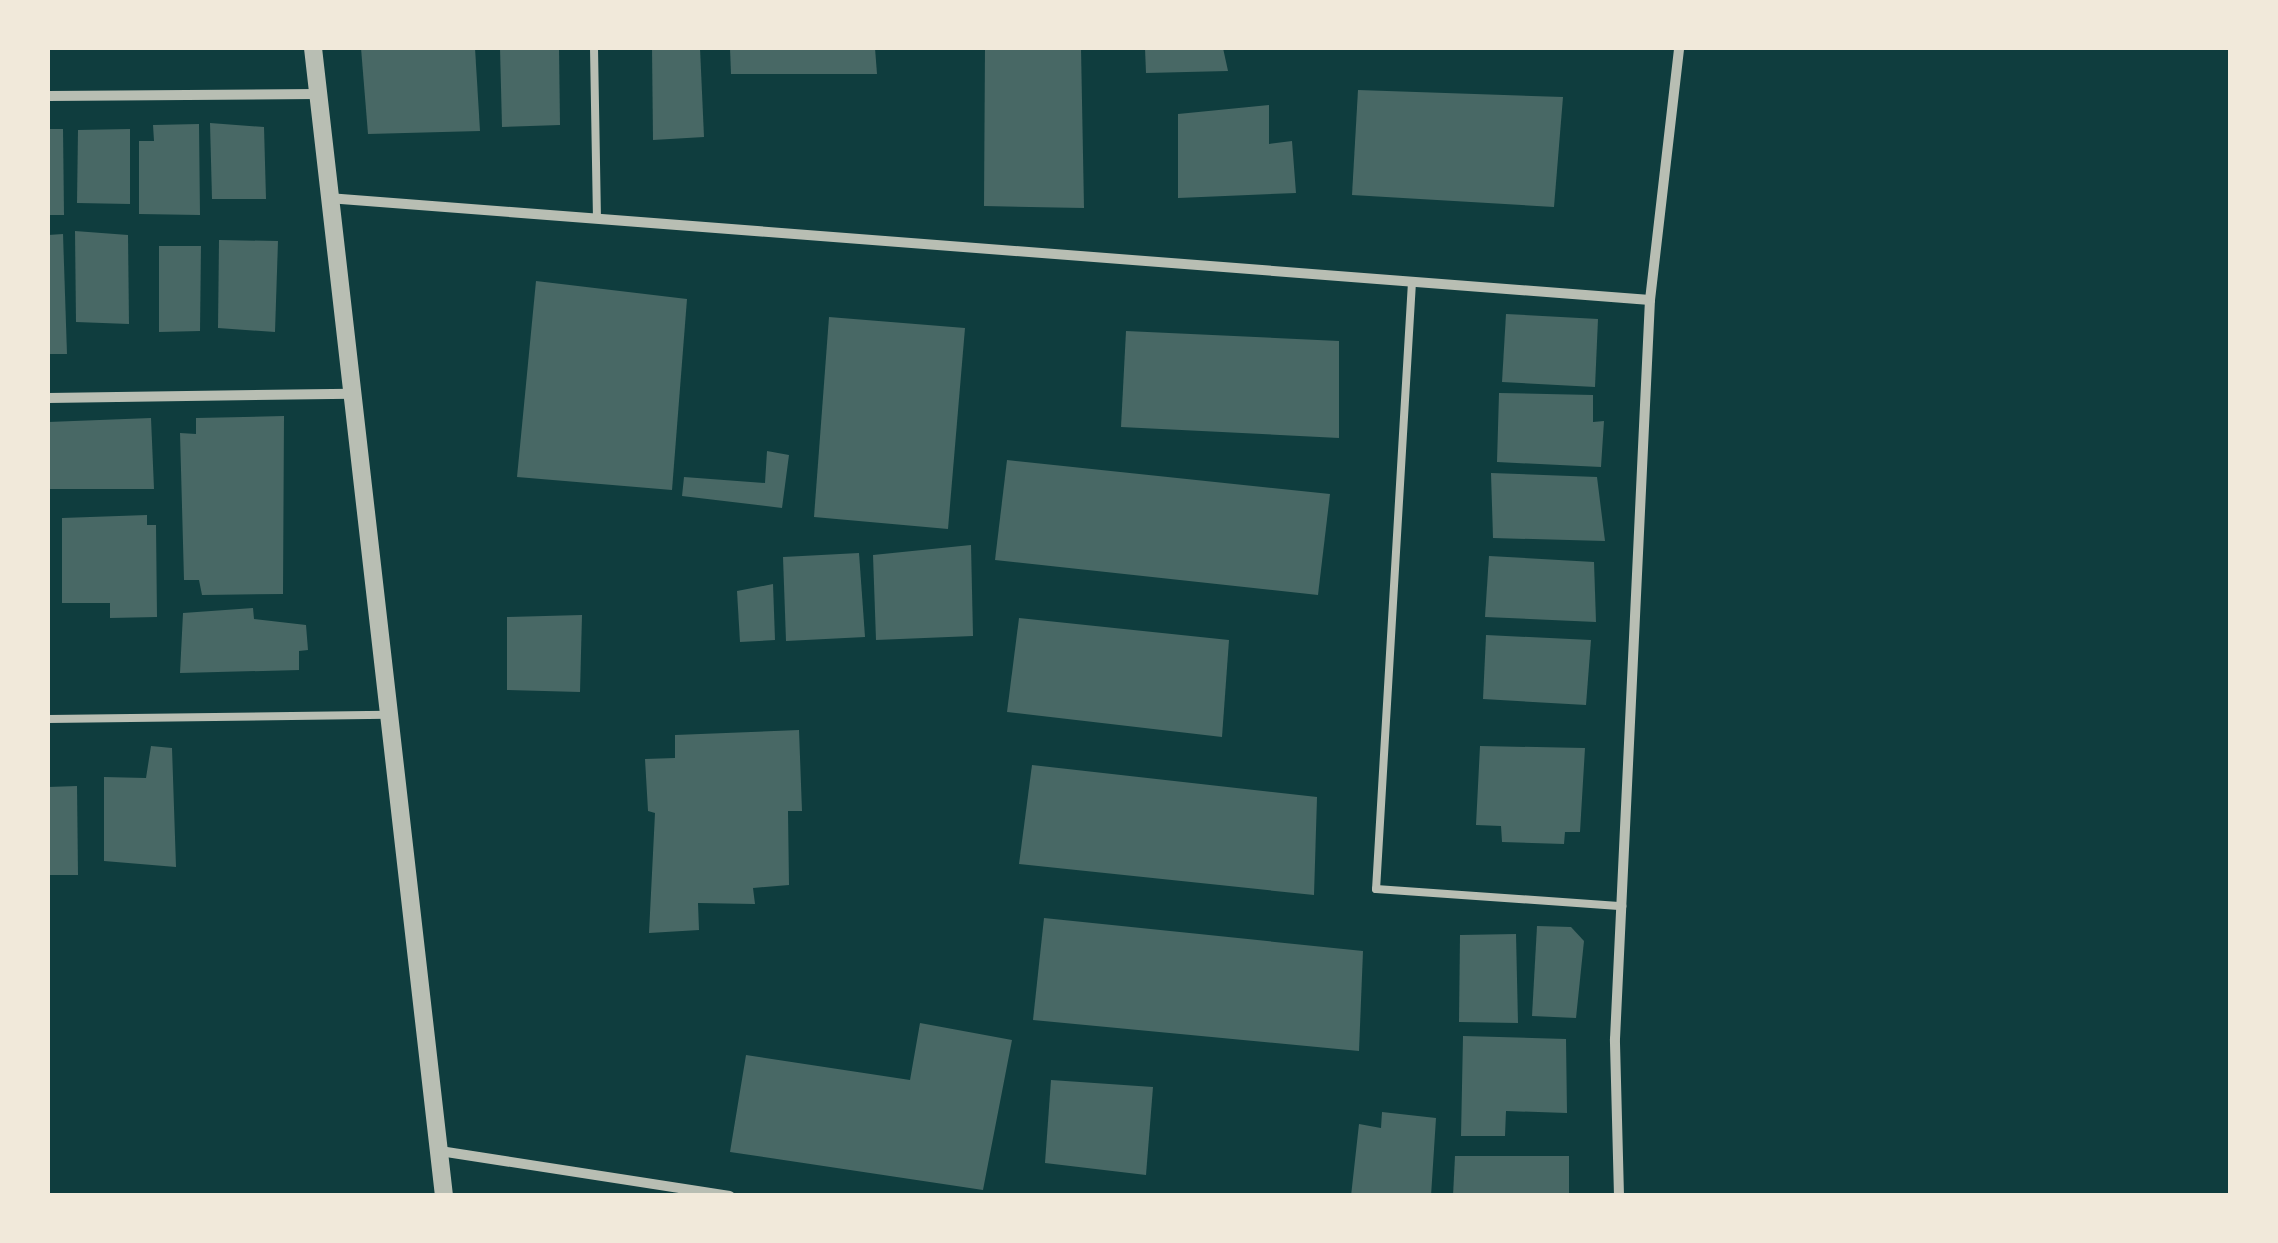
<!DOCTYPE html>
<html>
<head>
<meta charset="utf-8">
<style>
  body { margin:0 }
  #map { position:relative; width:2278px; height:1243px; overflow:hidden; background:#0f3d3e; font-family:Figtree,sans-serif }
  div>[style] { position:absolute }
  .building>* { inset:0; background:#486865 }
  .service>* { height:8px; margin:-4px; padding:0 4px; transform-origin:4px; border-radius:4px; background:#b8beb3 }
  .minor>* { height:10px; margin:-5px; padding:0 5px; transform-origin:5px; border-radius:5px; background:#b8beb3 }
  .tertiary>* { height:18px; margin:-9px; padding:0 9px; transform-origin:9px; border-radius:9px; background:#b8beb3 }
  span { translate:-50% -50%; white-space:nowrap; text-align:center; line-height:1.15; -webkit-text-stroke:8px #f1e9da; paint-order:stroke }
  .frame { position:absolute; inset:0; border:50px solid #f1e9da; pointer-events:none }
</style>
</head>
<body>
<div id="map">
  <div class="building">
    <div style="clip-path:polygon(361px 48px,475px 48px,480px 131px,368px 134px)"></div>
    <div style="clip-path:polygon(500px 48px,559px 48px,560px 125px,502px 127px)"></div>
    <div style="clip-path:polygon(652px 48px,700px 48px,704px 137px,653px 140px)"></div>
    <div style="clip-path:polygon(730px 48px,875px 48px,877px 74px,731px 74px)"></div>
    <div style="clip-path:polygon(985px 48px,1081px 48px,1084px 208px,984px 206px)"></div>
    <div style="clip-path:polygon(1145px 48px,1223px 48px,1228px 71px,1146px 73px)"></div>
    <div style="clip-path:polygon(1358px 90px,1563px 97px,1554px 207px,1352px 195px)"></div>
    <div style="clip-path:polygon(1269px 105px,1269px 144px,1292px 141px,1296px 193px,1178px 198px,1178px 114px)"></div>
    <div style="clip-path:polygon(210px 123px,264px 127px,266px 199px,212px 199px)"></div>
    <div style="clip-path:polygon(199px 124px,200px 215px,139px 214px,139px 141px,154px 141px,153px 125px)"></div>
    <div style="clip-path:polygon(48px 129px,63px 129px,64px 215px,48px 215px)"></div>
    <div style="clip-path:polygon(130px 129px,130px 204px,77px 203px,78px 130px)"></div>
    <div style="clip-path:polygon(75px 231px,128px 235px,129px 324px,76px 322px)"></div>
    <div style="clip-path:polygon(63px 234px,67px 354px,48px 354px,48px 235px)"></div>
    <div style="clip-path:polygon(219px 240px,278px 241px,275px 332px,218px 328px)"></div>
    <div style="clip-path:polygon(159px 246px,201px 246px,200px 331px,159px 332px)"></div>
    <div style="clip-path:polygon(536px 281px,687px 299px,672px 490px,517px 477px)"></div>
    <div style="clip-path:polygon(1506px 314px,1598px 319px,1595px 387px,1502px 382px)"></div>
    <div style="clip-path:polygon(829px 317px,965px 328px,948px 529px,814px 517px)"></div>
    <div style="clip-path:polygon(1126px 331px,1339px 341px,1339px 438px,1121px 427px)"></div>
    <div style="clip-path:polygon(1499px 393px,1593px 395px,1593px 422px,1604px 421px,1601px 467px,1497px 462px)"></div>
    <div style="clip-path:polygon(284px 416px,283px 594px,202px 595px,199px 580px,184px 580px,180px 433px,196px 434px,196px 418px)"></div>
    <div style="clip-path:polygon(151px 418px,154px 489px,48px 489px,48px 422px)"></div>
    <div style="clip-path:polygon(767px 451px,789px 455px,782px 508px,682px 496px,684px 477px,765px 483px)"></div>
    <div style="clip-path:polygon(1007px 460px,1330px 494px,1318px 595px,995px 560px)"></div>
    <div style="clip-path:polygon(1491px 473px,1597px 477px,1605px 541px,1493px 538px)"></div>
    <div style="clip-path:polygon(147px 515px,147px 525px,156px 525px,157px 617px,110px 618px,110px 603px,62px 603px,62px 518px)"></div>
    <div style="clip-path:polygon(971px 545px,973px 636px,876px 640px,873px 555px)"></div>
    <div style="clip-path:polygon(859px 553px,865px 637px,786px 641px,783px 557px)"></div>
    <div style="clip-path:polygon(1489px 556px,1594px 562px,1596px 622px,1485px 617px)"></div>
    <div style="clip-path:polygon(773px 584px,775px 640px,740px 642px,737px 591px)"></div>
    <div style="clip-path:polygon(253px 608px,254px 619px,306px 625px,308px 650px,299px 651px,299px 670px,180px 673px,183px 613px)"></div>
    <div style="clip-path:polygon(582px 615px,580px 692px,507px 690px,507px 617px)"></div>
    <div style="clip-path:polygon(1019px 618px,1229px 640px,1222px 737px,1007px 712px)"></div>
    <div style="clip-path:polygon(1486px 635px,1591px 640px,1586px 705px,1483px 699px)"></div>
    <div style="clip-path:polygon(799px 730px,802px 811px,788px 811px,789px 885px,753px 888px,755px 904px,698px 903px,699px 930px,649px 933px,655px 813px,648px 811px,645px 759px,675px 758px,675px 735px)"></div>
    <div style="clip-path:polygon(151px 746px,172px 748px,176px 867px,104px 861px,104px 777px,146px 778px)"></div>
    <div style="clip-path:polygon(1480px 746px,1585px 748px,1580px 832px,1565px 832px,1564px 844px,1502px 842px,1501px 826px,1476px 825px)"></div>
    <div style="clip-path:polygon(1032px 765px,1317px 797px,1314px 895px,1019px 864px)"></div>
    <div style="clip-path:polygon(77px 786px,78px 875px,48px 875px,48px 787px)"></div>
    <div style="clip-path:polygon(1044px 918px,1363px 951px,1359px 1051px,1033px 1020px)"></div>
    <div style="clip-path:polygon(1537px 926px,1571px 927px,1584px 941px,1576px 1018px,1532px 1016px)"></div>
    <div style="clip-path:polygon(1516px 934px,1518px 1023px,1459px 1022px,1460px 935px)"></div>
    <div style="clip-path:polygon(920px 1023px,1012px 1040px,983px 1190px,730px 1152px,746px 1055px,910px 1080px)"></div>
    <div style="clip-path:polygon(1463px 1036px,1566px 1039px,1567px 1113px,1506px 1111px,1505px 1136px,1461px 1136px)"></div>
    <div style="clip-path:polygon(1051px 1080px,1153px 1087px,1146px 1175px,1045px 1163px)"></div>
    <div style="clip-path:polygon(1382px 1112px,1436px 1118px,1431px 1196px,1351px 1196px,1359px 1124px,1381px 1128px)"></div>
    <div style="clip-path:polygon(1455px 1156px,1569px 1156px,1569px 1196px,1453px 1196px)"></div>
  </div>
  <div class="service">
    <div style="left:594px;top:48px;width:171px;rotate:89deg"></div>
    <div style="left:1412px;top:282px;width:608px;rotate:93.39deg"></div>
    <div style="left:1376px;top:889px;width:247px;rotate:4deg"></div>
    <div style="left:48px;top:719px;width:339px;rotate:-0.7deg"></div>
  </div>
  <div class="minor">
    <div style="left:48px;top:96px;width:269px;rotate:-0.4deg"></div>
    <div style="left:328px;top:198px;width:1326px;rotate:4.41deg"></div>
    <div style="left:48px;top:398px;width:303px;rotate:-0.8deg"></div>
    <div style="left:440px;top:1151px;width:293px;rotate:8.8deg"></div>
    <div style="left:1619px;top:1196px;width:157px;rotate:-91.5deg"></div>
    <div style="left:1615px;top:1039px;width:740px;rotate:-87.29deg"></div>
    <div style="left:1650px;top:300px;width:254px;rotate:-83.4deg"></div>
  </div>
  <div class="tertiary">
    <div style="left:313px;top:48px;width:1155px;rotate:83.49deg"></div>
  </div>
  <div class="frame"></div>
</div>
</body>
</html>
